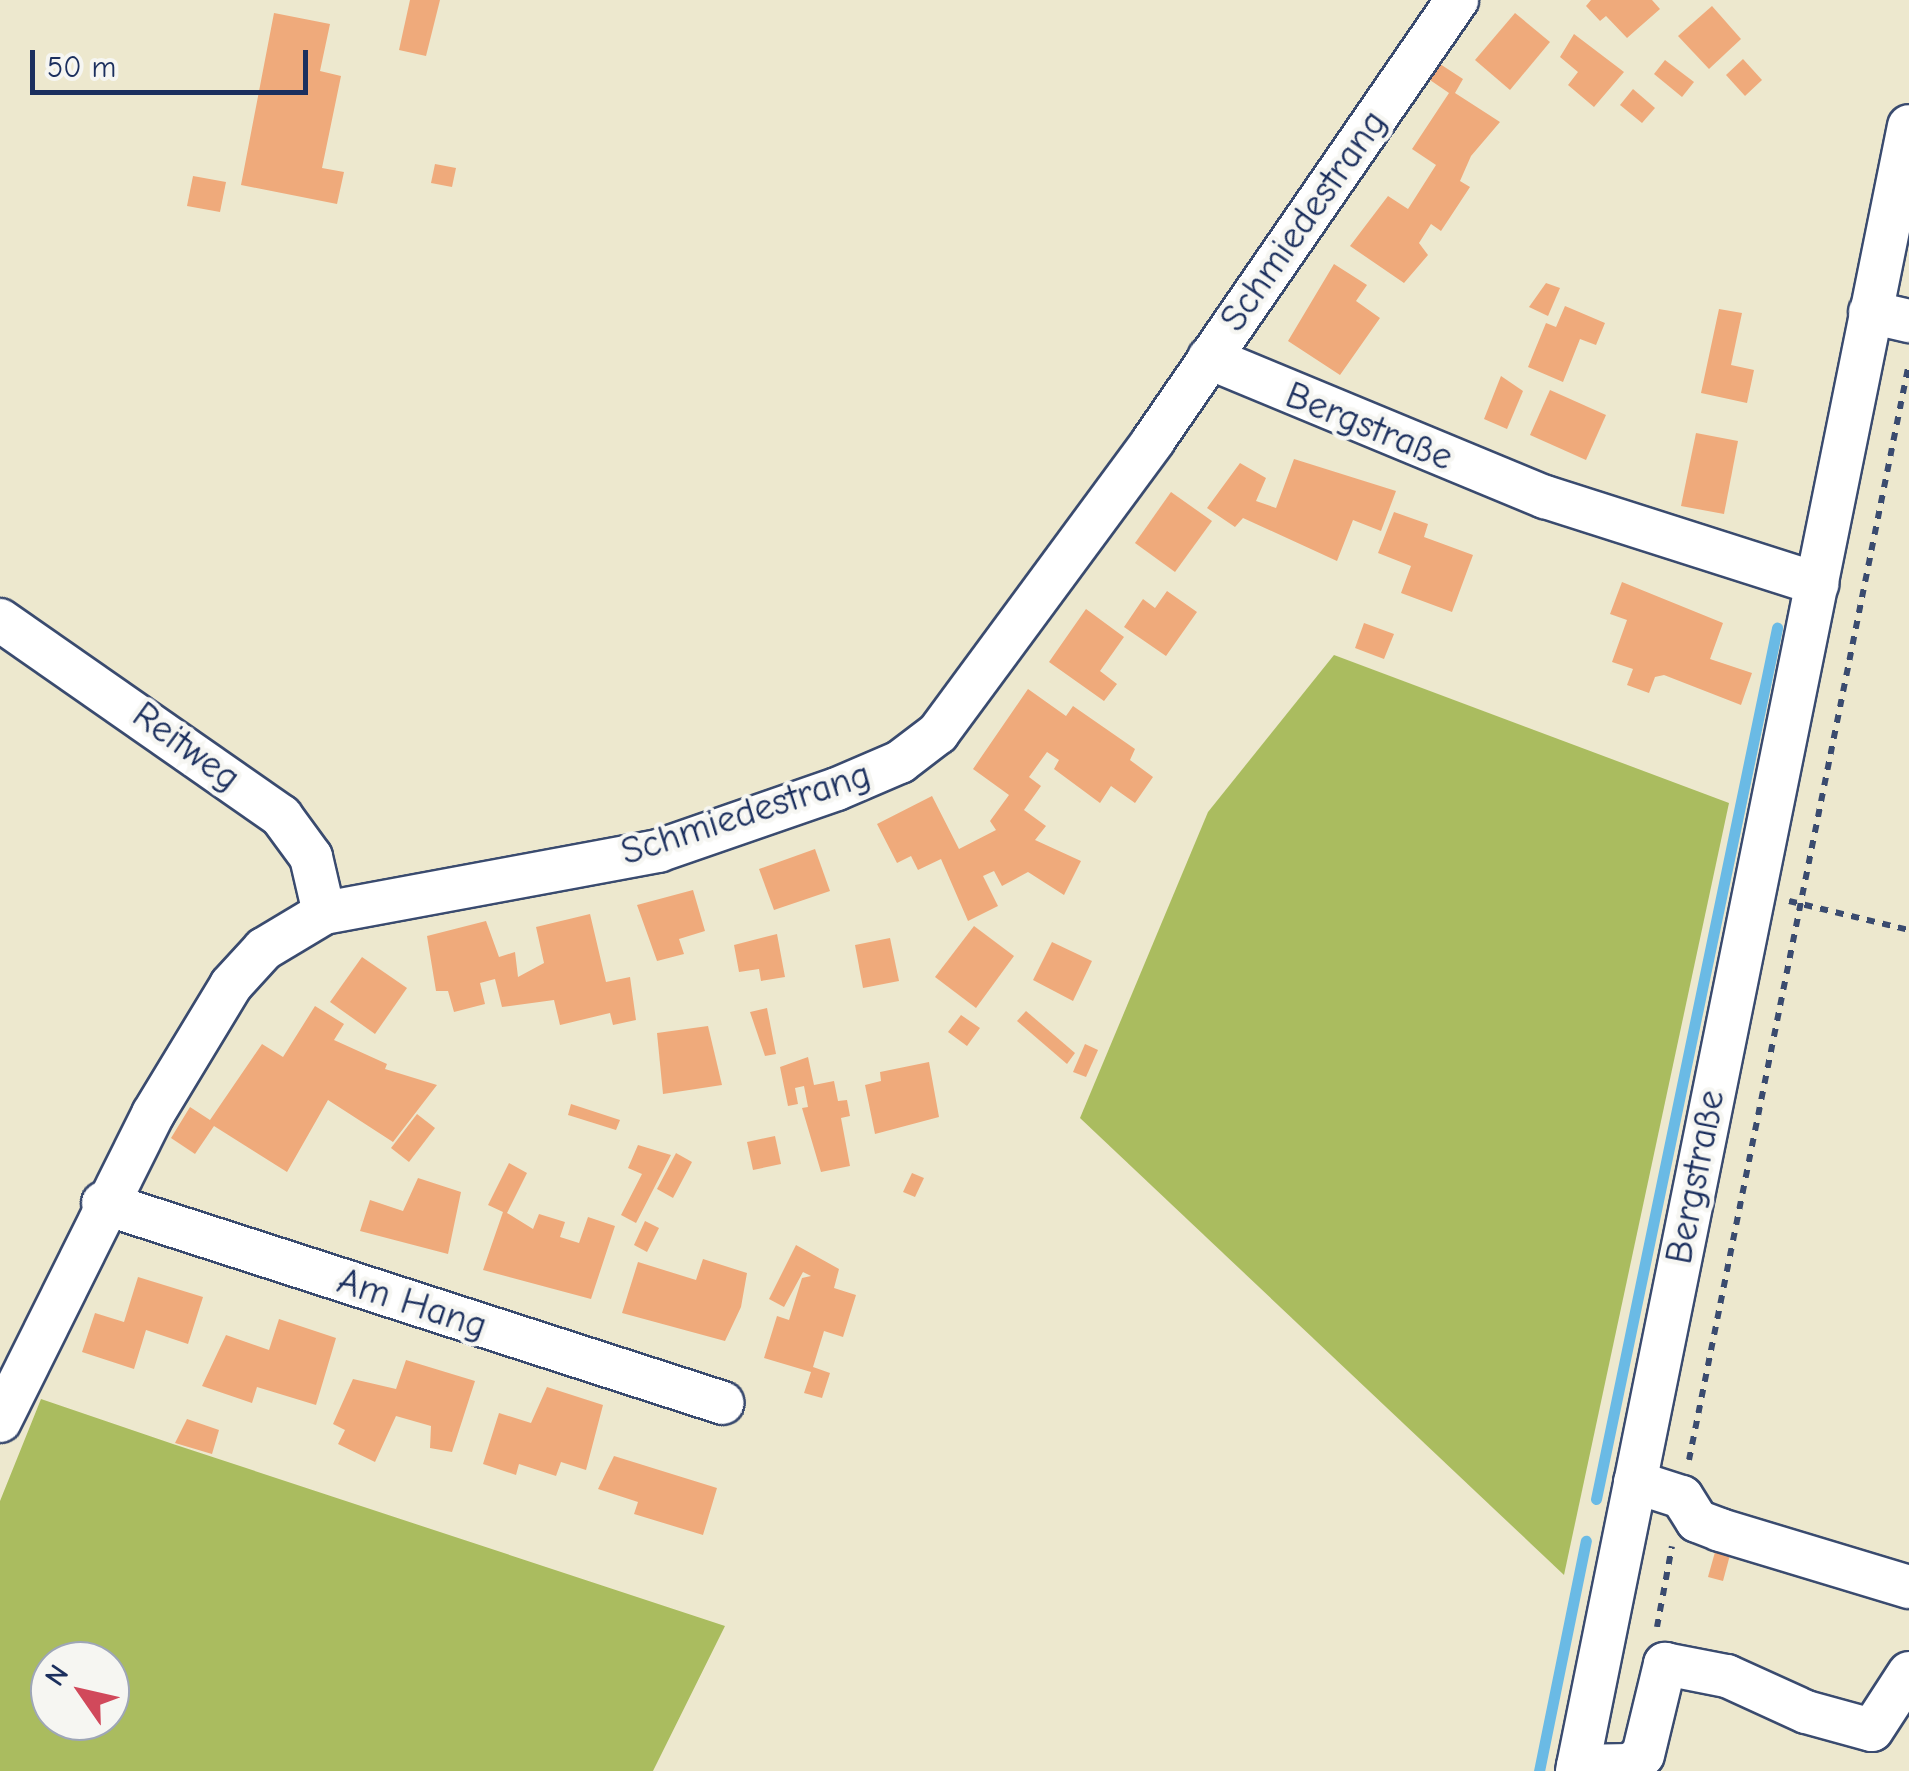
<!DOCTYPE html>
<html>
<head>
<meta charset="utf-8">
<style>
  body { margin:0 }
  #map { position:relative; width:1909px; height:1771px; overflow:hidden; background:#ede8ce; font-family:"Comic Neue",sans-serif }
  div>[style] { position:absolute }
  .green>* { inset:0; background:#aabc5f }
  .stream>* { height:11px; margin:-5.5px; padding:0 5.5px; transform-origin:5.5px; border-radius:5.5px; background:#6abae5 }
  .building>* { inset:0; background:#efaa7b }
  .path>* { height:6px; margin-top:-3px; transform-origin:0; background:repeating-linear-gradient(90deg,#3a4b6f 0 8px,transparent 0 16px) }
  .roads { filter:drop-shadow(2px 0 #3a4b6f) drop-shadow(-2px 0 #3a4b6f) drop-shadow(0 2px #3a4b6f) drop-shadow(0 -2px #3a4b6f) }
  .minor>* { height:42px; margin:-21px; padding:0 21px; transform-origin:21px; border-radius:21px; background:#fff }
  span { translate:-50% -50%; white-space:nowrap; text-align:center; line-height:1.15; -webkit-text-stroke:9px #f6f6f2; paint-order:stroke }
  .street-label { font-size:38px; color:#1b2f5e }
  .north { position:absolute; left:30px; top:1641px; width:100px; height:100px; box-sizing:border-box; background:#f6f6f2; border:2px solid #9ea6b7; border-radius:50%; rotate:304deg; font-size:28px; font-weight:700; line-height:40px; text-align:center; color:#1b2f5e }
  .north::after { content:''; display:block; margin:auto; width:35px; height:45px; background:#d1495b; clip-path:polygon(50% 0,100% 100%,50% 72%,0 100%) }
  .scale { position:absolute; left:30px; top:50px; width:278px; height:45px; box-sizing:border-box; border:5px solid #1b2f5e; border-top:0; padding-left:12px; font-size:30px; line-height:35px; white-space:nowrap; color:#1b2f5e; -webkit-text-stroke:8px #f6f6f2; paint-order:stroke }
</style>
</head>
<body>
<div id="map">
  <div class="green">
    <div style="clip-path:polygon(1334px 655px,1729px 803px,1564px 1575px,1080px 1118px,1208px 812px)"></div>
    <div style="clip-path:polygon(evenodd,41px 1399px,173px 1444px,725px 1626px,653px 1771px,0 1771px,0 1501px,41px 1399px,50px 1661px,110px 1661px,110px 1721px,50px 1721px,50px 1661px)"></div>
  </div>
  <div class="stream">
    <div style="left:1596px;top:1499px;width:890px;rotate:-78.26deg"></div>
    <div style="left:1539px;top:1771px;width:235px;rotate:-78.5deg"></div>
  </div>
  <div class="building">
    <div style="clip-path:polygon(410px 0,440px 0,426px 56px,399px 50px)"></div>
    <div style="clip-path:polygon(1591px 0,1652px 0,1660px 9px,1627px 38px,1606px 16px,1600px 21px,1586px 6px)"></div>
    <div style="clip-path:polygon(1712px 6px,1741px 39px,1709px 69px,1678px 36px)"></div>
    <div style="clip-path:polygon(274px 13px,330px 24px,320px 71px,341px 76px,322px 168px,344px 172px,337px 204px,241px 185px)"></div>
    <div style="clip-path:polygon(1515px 13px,1550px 42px,1510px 90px,1475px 60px)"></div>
    <div style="clip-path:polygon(1574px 34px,1624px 72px,1594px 107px,1568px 85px,1578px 72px,1560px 57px)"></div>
    <div style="clip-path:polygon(1743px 59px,1762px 80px,1745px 96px,1726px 75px)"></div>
    <div style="clip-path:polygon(1665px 60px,1694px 82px,1682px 97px,1654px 74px)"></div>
    <div style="clip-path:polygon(1440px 64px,1463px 79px,1455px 93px,1500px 122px,1471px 156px,1460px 181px,1470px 187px,1441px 231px,1431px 224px,1419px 243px,1428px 255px,1404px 283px,1350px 246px,1388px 196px,1408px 209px,1436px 165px,1412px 149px,1449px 93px,1430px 80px)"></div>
    <div style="clip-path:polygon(1633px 89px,1655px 108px,1642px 123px,1620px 105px)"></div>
    <div style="clip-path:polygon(435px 164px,456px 168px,452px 187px,431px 183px)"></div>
    <div style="clip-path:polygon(193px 176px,226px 182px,220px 212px,187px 206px)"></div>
    <div style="clip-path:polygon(1334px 264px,1367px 285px,1356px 301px,1380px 318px,1340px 375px,1288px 341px)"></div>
    <div style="clip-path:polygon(1546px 283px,1560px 288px,1548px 316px,1529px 307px)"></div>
    <div style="clip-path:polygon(1565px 306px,1605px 323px,1596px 345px,1580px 339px,1563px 382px,1528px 367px,1546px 323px,1556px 327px)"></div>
    <div style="clip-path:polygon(1719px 309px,1742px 313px,1731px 365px,1754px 370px,1747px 403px,1701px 393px)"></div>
    <div style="clip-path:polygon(1501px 376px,1523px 391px,1507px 429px,1484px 419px)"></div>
    <div style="clip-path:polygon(1550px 390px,1606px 415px,1586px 460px,1530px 435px)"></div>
    <div style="clip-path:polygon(1696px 433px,1738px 441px,1724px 514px,1681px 506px)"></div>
    <div style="clip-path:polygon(1294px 459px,1396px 491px,1381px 531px,1353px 520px,1337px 561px,1243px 518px,1235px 527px,1207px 508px,1240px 463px,1266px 478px,1256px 501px,1276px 508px)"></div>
    <div style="clip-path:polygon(1171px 492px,1212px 521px,1175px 572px,1135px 543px)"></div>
    <div style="clip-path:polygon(1394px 512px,1428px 524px,1424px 537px,1473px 555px,1452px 612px,1401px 593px,1411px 566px,1378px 553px)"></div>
    <div style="clip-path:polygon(1622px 582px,1723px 623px,1710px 659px,1752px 673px,1741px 705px,1664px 675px,1655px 677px,1649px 693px,1627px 685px,1633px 669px,1612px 662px,1627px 620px,1610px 614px)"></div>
    <div style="clip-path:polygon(1167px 591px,1197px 612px,1166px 656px,1124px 627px,1143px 599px,1155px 608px)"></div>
    <div style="clip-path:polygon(1086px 609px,1124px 637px,1100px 671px,1117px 684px,1104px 701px,1049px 662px)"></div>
    <div style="clip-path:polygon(1364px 623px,1394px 634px,1384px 659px,1355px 648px)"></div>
    <div style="clip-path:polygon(1028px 689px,1066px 716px,1073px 706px,1135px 749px,1130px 760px,1153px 777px,1135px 803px,1111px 786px,1100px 803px,1054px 769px,1059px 760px,1047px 752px,1029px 777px,1041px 786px,1024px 810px,1046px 826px,1035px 840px,1081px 861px,1064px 895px,1028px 872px,1002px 886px,994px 871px,983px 876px,998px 906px,968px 921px,941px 859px,918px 870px,911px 856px,897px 863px,877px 824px,932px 796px,959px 849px,996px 830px,990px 821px,1009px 795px,973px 769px)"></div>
    <div style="clip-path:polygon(815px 849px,830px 891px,774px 910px,759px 869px)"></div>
    <div style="clip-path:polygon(693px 890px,705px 931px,679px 939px,684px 954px,657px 961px,637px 905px)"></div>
    <div style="clip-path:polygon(590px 914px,606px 982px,630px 977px,636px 1020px,613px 1025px,610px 1013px,560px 1025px,554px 1000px,502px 1007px,495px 979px,480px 983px,485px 1004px,454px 1012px,448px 991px,436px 991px,427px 936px,486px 921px,499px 957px,515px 952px,518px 977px,544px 963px,536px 927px)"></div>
    <div style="clip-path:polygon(974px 926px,1014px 956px,976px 1008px,935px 977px)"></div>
    <div style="clip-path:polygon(777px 934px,785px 977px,761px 981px,759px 969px,739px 972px,734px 945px)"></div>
    <div style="clip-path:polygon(890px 938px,899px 981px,863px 988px,855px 945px)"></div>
    <div style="clip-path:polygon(1052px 942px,1092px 961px,1073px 1001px,1033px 980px)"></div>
    <div style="clip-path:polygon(362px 957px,407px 988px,375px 1034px,330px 1002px)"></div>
    <div style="clip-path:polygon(315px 1006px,344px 1024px,334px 1040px,387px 1064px,385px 1069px,437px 1085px,393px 1142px,328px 1100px,287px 1172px,214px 1126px,195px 1154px,171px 1138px,190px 1107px,210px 1120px,262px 1044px,283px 1057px)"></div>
    <div style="clip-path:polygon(767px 1008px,776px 1054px,765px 1056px,750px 1012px)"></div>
    <div style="clip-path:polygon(1026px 1011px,1075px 1053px,1067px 1064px,1017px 1021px)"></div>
    <div style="clip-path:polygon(961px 1015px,980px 1028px,967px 1046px,948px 1032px)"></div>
    <div style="clip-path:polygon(708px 1026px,722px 1085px,663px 1094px,657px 1033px)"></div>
    <div style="clip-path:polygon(1085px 1044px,1098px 1050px,1086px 1077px,1073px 1072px)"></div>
    <div style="clip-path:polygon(808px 1057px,814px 1085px,834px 1081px,838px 1101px,847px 1100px,850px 1116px,841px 1118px,850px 1166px,821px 1172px,802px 1108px,808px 1107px,804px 1086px,795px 1088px,798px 1104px,788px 1106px,780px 1067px)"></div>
    <div style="clip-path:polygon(929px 1062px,939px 1117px,875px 1134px,865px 1085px,881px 1081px,880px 1072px)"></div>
    <div style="clip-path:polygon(571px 1104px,620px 1120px,616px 1130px,568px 1115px)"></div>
    <div style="clip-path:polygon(417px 1114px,435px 1128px,409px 1162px,391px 1148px)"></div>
    <div style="clip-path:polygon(775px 1136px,781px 1164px,753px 1170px,747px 1142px)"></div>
    <div style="clip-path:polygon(638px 1145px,671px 1155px,636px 1223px,621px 1215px,642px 1174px,628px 1168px)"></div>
    <div style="clip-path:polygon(676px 1153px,692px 1162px,673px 1198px,657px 1189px)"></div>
    <div style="clip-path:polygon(509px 1163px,527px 1173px,507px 1213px,533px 1229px,539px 1214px,565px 1222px,560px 1237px,579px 1243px,588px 1217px,615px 1226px,591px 1299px,483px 1270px,503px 1212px,488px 1205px)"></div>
    <div style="clip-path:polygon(912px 1173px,924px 1178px,915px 1197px,903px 1192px)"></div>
    <div style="clip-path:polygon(418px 1178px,461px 1192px,448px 1254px,360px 1231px,370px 1200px,403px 1211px)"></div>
    <div style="clip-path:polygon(645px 1221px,659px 1228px,647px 1252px,634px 1245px)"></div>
    <div style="clip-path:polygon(796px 1245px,839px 1269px,834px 1288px,856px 1295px,843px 1337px,824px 1331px,813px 1367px,830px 1373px,822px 1398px,804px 1393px,811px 1372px,764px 1358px,777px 1316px,789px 1320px,802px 1278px,811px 1276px,803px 1272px,784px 1307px,769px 1299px)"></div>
    <div style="clip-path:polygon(703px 1259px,747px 1273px,741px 1307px,725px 1341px,622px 1313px,638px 1262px,696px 1280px)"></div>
    <div style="clip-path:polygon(138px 1277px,203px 1297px,188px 1344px,146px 1330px,134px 1369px,82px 1352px,95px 1313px,124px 1322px)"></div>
    <div style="clip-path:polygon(279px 1319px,336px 1338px,316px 1405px,257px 1387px,252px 1403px,202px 1386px,226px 1335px,269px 1350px)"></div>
    <div style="clip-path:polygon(406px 1360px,475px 1381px,452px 1452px,430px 1448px,431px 1426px,396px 1416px,375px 1462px,338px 1444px,345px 1430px,333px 1424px,353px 1379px,396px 1389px)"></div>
    <div style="clip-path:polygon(547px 1387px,603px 1405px,586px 1470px,561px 1462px,556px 1476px,519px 1464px,516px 1475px,483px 1464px,499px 1413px,531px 1423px)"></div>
    <div style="clip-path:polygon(187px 1419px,219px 1430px,212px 1454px,175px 1443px)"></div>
    <div style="clip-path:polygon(614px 1456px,717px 1488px,703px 1535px,634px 1514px,638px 1502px,598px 1489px)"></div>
    <div style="clip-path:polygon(1715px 1552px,1730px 1555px,1723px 1581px,1708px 1577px)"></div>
  </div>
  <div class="path">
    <div style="left:1789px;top:901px;width:123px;rotate:13.6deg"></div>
    <div style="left:1689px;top:1460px;width:1119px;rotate:-78.66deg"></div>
    <div style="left:1657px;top:1627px;width:82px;rotate:-79.5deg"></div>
  </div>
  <div class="roads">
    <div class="minor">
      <div style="left:1870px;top:312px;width:40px;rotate:13deg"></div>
      <div style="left:1209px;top:358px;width:364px;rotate:22.5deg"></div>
      <div style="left:1545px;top:497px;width:286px;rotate:17.7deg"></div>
      <div style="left:0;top:620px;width:343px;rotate:34.9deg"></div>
      <div style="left:281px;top:816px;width:51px;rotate:53.8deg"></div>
      <div style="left:311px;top:857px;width:57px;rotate:76.9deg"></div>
      <div style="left:103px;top:1203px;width:651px;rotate:17.88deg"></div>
      <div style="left:0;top:1421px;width:343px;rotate:-63.5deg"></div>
      <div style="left:153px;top:1114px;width:151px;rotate:-58.8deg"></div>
      <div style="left:231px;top:985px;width:49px;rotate:-47.5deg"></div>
      <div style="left:264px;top:949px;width:70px;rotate:-31deg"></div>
      <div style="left:324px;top:913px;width:340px;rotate:-10.5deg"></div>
      <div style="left:658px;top:851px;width:189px;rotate:-19.1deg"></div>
      <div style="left:837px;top:789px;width:69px;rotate:-23.2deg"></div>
      <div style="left:900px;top:762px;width:48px;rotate:-37.3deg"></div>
      <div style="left:938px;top:733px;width:363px;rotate:-53.6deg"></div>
      <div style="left:1153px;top:441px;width:536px;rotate:-55.42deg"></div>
      <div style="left:1635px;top:1482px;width:49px;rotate:17.7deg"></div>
      <div style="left:1682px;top:1497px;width:28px;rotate:58deg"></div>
      <div style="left:1697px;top:1521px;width:25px;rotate:21deg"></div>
      <div style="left:1720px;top:1530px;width:197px;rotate:16.8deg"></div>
      <div style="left:1578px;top:1766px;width:52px;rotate:-1.1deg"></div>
      <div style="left:1630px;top:1765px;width:16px;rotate:-38deg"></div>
      <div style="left:1643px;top:1755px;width:94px;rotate:-76.4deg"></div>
      <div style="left:1665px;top:1664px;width:63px;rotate:11deg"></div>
      <div style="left:1727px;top:1676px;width:87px;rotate:24.5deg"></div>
      <div style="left:1806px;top:1712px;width:68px;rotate:15.3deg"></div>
      <div style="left:1872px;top:1730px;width:68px;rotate:-57deg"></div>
      <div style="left:1577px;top:1771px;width:1678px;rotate:-78.59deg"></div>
    </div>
  </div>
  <div class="street-label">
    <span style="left:1304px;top:221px;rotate:-55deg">Schmiedestrang</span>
    <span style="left:1369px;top:427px;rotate:22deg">Bergstraße</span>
    <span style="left:186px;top:747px;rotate:36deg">Reitweg</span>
    <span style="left:746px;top:814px;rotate:-18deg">Schmiedestrang</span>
    <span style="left:1696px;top:1177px;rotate:-79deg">Bergstraße</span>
    <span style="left:412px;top:1304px;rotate:18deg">Am Hang</span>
  </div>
  <div class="north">N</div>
  <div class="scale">50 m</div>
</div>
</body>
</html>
